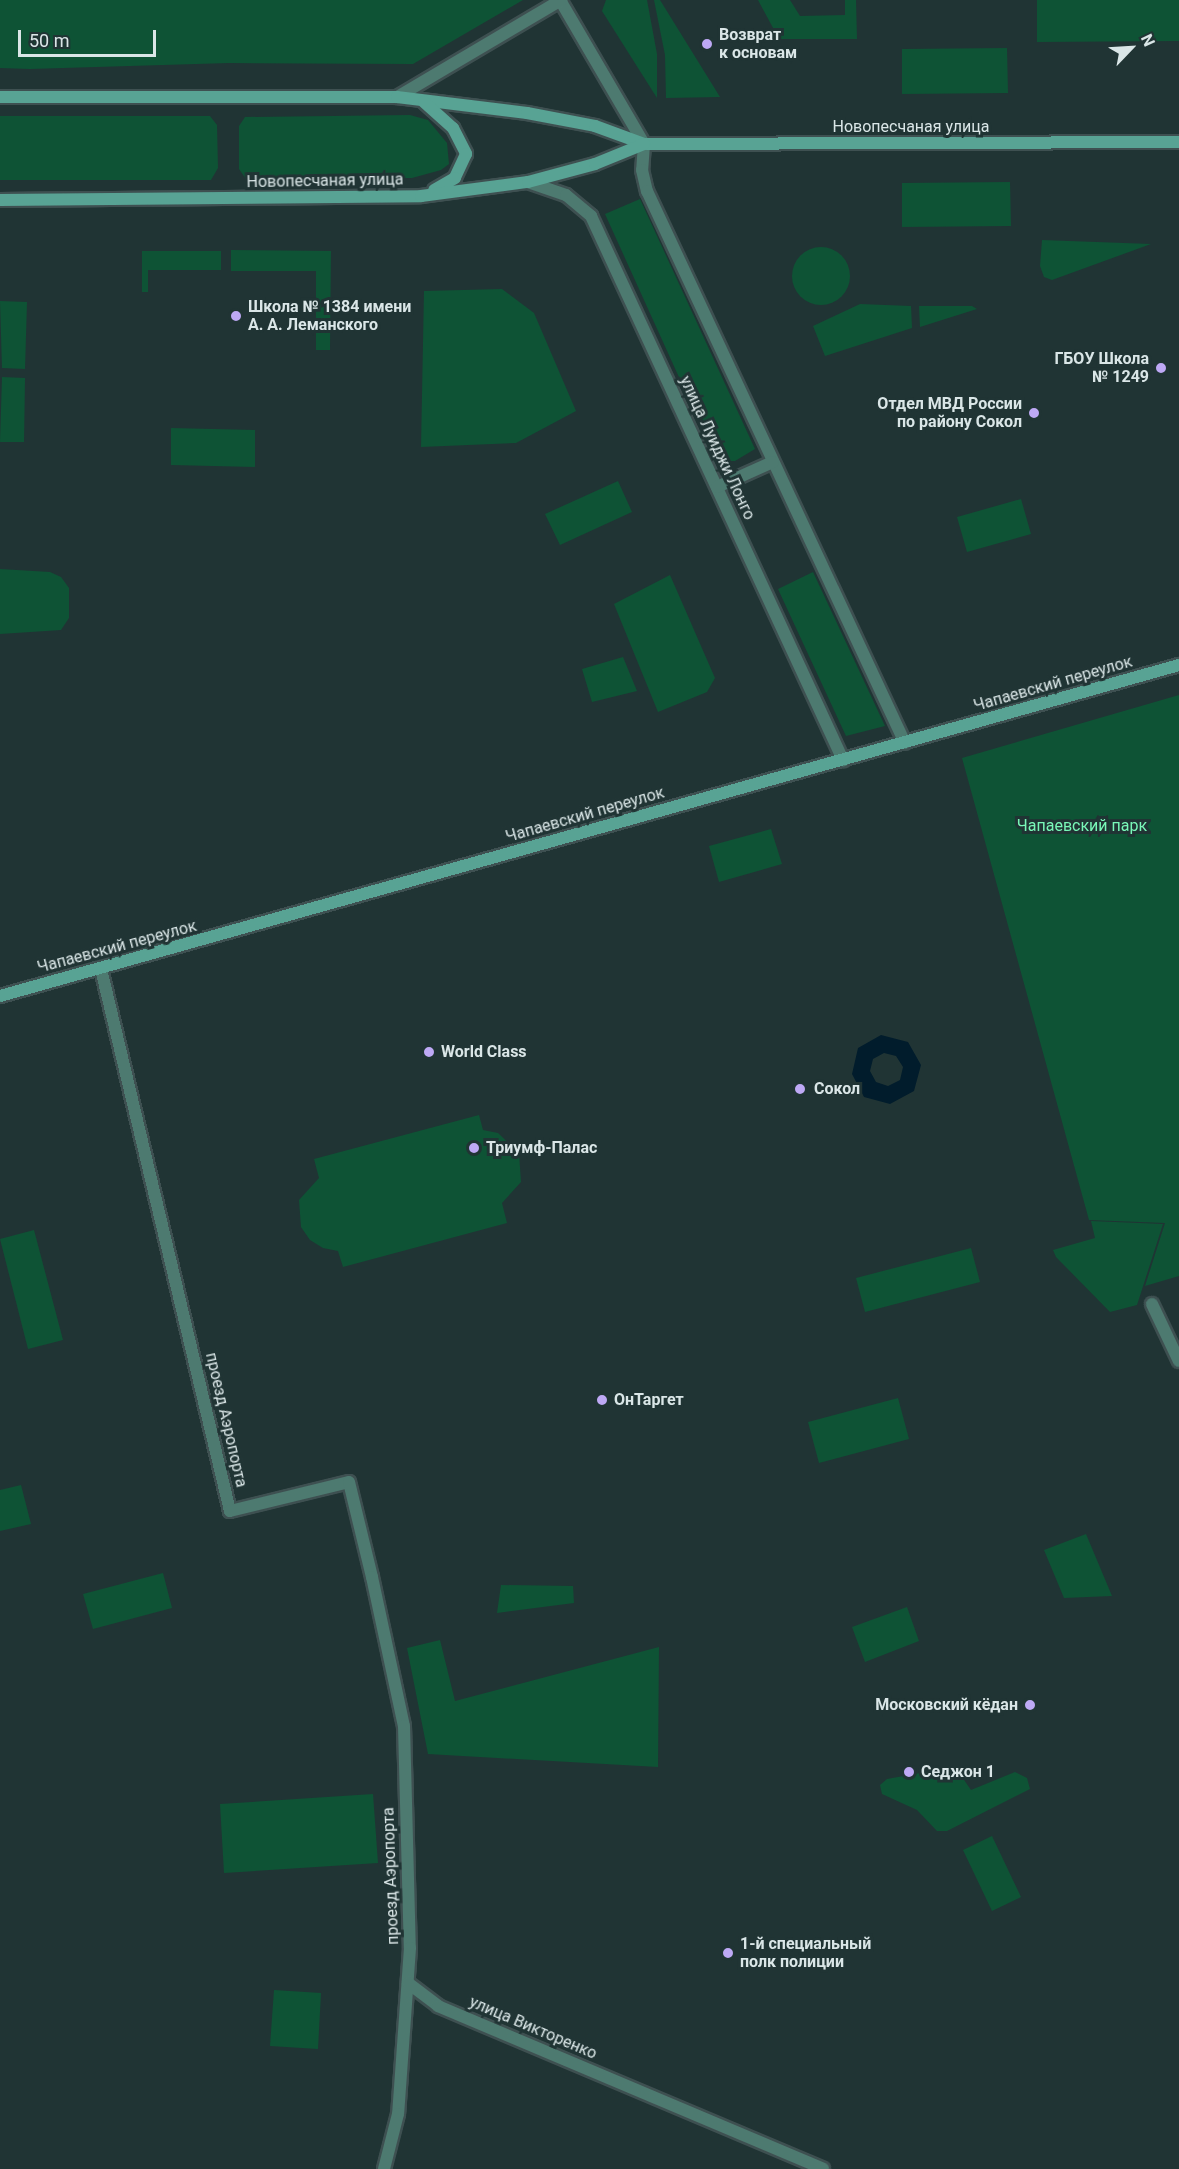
<!DOCTYPE html>
<html>
<head>
<meta charset="utf-8">
<style>
  body { margin:0 }
  #map { position:relative; width:1179px; height:2169px; overflow:hidden; background:#203434; font-family:Roboto,sans-serif }
  div>[style] { position:absolute }
  .green>* { inset:0; background:#0e5335 }
  .round { border-radius:50% }
  .water>* { inset:0; background:#011c2c }
  .roads { filter:drop-shadow(2px 0 #3e5051) drop-shadow(-2px 0 #3e5051) drop-shadow(0 2px #3e5051) drop-shadow(0 -2px #3e5051) }
  .street>* { height:12px; margin:-6px; padding:0 6px; transform-origin:6px; border-radius:6px; background:#4d7a70 }
  .secondary>* { height:12px; margin:-6px; padding:0 6px; transform-origin:6px; border-radius:6px; background:#58a394 }
  .dots>* { width:16px; height:16px; translate:-50% -50%; box-sizing:border-box; border:3px solid #203434; border-radius:50% }
  span { translate:-50% -50%; white-space:nowrap; text-align:center; line-height:1.15; -webkit-text-stroke:6px #203434; paint-order:stroke }
  .poi-label { font-size:16px; color:#dae6e7; font-weight:700 }
  .left { translate:0 -50%; text-align:left }
  .right { translate:-100% -50%; text-align:right }
  .street-label { font-size:16px; color:#dae6e7 }
  .park-label { font-size:16px; color:#79f8b8 }
  .north { position:absolute; left:1101px; top:18px; width:60px; height:60px; -webkit-text-stroke:4px #203434; paint-order:stroke; rotate:65deg; font-size:16px; font-weight:700; line-height:24px; text-align:center; color:#dae6e7 }
  .north::after { content:''; display:block; margin:auto; width:21px; height:27px; background:#dae6e7; clip-path:polygon(50% 0,100% 100%,50% 72%,0 100%) }
  .scale { position:absolute; left:18px; top:30px; width:138px; height:27px; box-sizing:border-box; border:3px solid #dae6e7; border-top:0; padding-left:8px; font-size:18px; line-height:21px; white-space:nowrap; color:#dae6e7; -webkit-text-stroke:4px #203434; paint-order:stroke }
</style>
</head>
<body>
<div id="map">
  <div class="green">
    <div style="clip-path:polygon(0 0,523px 0,413px 64px,229px 63px,30px 69px,0 68px)"></div>
    <div style="clip-path:polygon(606px 0,647px 0,657px 54px,657px 98px,602px 11px)"></div>
    <div style="clip-path:polygon(654px 0,660px 0,720px 97px,666px 98px,665px 55px)"></div>
    <div style="clip-path:polygon(758px 0,790px 0,800px 16px,845px 15px,845px 0,856px 0,857px 39px,779px 39px)"></div>
    <div style="clip-path:polygon(1037px 0,1179px 0,1179px 41px,1037px 42px)"></div>
    <div style="clip-path:polygon(1007px 48px,1008px 93px,902px 94px,902px 49px)"></div>
    <div style="clip-path:polygon(410px 115px,428px 120px,447px 143px,449px 164px,441px 170px,412px 178px,246px 179px,239px 169px,239px 126px,245px 117px)"></div>
    <div style="clip-path:polygon(0 116px,210px 116px,217px 125px,218px 168px,211px 180px,0 180px)"></div>
    <div style="clip-path:polygon(1010px 182px,1011px 226px,902px 227px,902px 183px)"></div>
    <div style="clip-path:polygon(640px 199px,755px 449px,735px 461px,717px 461px,605px 214px)"></div>
    <div style="clip-path:polygon(1042px 240px,1151px 244px,1052px 280px,1044px 277px,1040px 266px)"></div>
    <div class="round" style="left:792px;top:247px;width:58px;height:58px"></div>
    <div style="clip-path:polygon(231px 250px,331px 251px,330px 350px,316px 350px,316px 271px,231px 271px)"></div>
    <div style="clip-path:polygon(142px 251px,221px 251px,221px 270px,148px 270px,148px 292px,142px 292px)"></div>
    <div style="clip-path:polygon(502px 289px,534px 313px,576px 411px,516px 443px,421px 447px,424px 291px)"></div>
    <div style="clip-path:polygon(0 301px,27px 302px,25px 369px,2px 368px)"></div>
    <div style="clip-path:polygon(860px 304px,911px 306px,912px 328px,825px 356px,813px 326px)"></div>
    <div style="clip-path:polygon(919px 306px,972px 306px,977px 309px,920px 327px)"></div>
    <div style="clip-path:polygon(2px 377px,25px 378px,24px 442px,0 442px)"></div>
    <div style="clip-path:polygon(171px 428px,255px 430px,255px 467px,171px 465px)"></div>
    <div style="clip-path:polygon(618px 481px,632px 512px,560px 545px,545px 514px)"></div>
    <div style="clip-path:polygon(1021px 499px,1031px 534px,967px 552px,957px 517px)"></div>
    <div style="clip-path:polygon(0 569px,50px 572px,61px 577px,69px 588px,69px 618px,61px 630px,0 634px)"></div>
    <div style="clip-path:polygon(813px 572px,885px 726px,846px 736px,778px 589px)"></div>
    <div style="clip-path:polygon(670px 575px,715px 678px,707px 692px,658px 712px,614px 604px)"></div>
    <div style="clip-path:polygon(623px 657px,637px 691px,592px 702px,582px 669px)"></div>
    <div style="clip-path:polygon(1179px 695px,1179px 1276px,1145px 1286px,1165px 1223px,1089px 1220px,962px 758px)"></div>
    <div style="clip-path:polygon(771px 829px,782px 864px,719px 882px,709px 846px)"></div>
    <div style="clip-path:polygon(479px 1115px,483px 1130px,498px 1133px,519px 1153px,521px 1182px,502px 1203px,507px 1223px,343px 1267px,338px 1251px,323px 1248px,310px 1240px,301px 1227px,299px 1200px,319px 1178px,314px 1159px)"></div>
    <div style="clip-path:polygon(1091px 1221px,1163px 1224px,1137px 1305px,1110px 1312px,1056px 1257px,1053px 1250px,1095px 1238px)"></div>
    <div style="clip-path:polygon(34px 1230px,63px 1340px,28px 1349px,0 1239px)"></div>
    <div style="clip-path:polygon(971px 1248px,980px 1282px,865px 1312px,856px 1278px)"></div>
    <div style="clip-path:polygon(898px 1398px,909px 1439px,819px 1463px,808px 1422px)"></div>
    <div style="clip-path:polygon(21px 1485px,31px 1524px,0 1531px,0 1490px)"></div>
    <div style="clip-path:polygon(1086px 1534px,1112px 1596px,1064px 1598px,1044px 1550px)"></div>
    <div style="clip-path:polygon(163px 1573px,172px 1608px,93px 1629px,83px 1594px)"></div>
    <div style="clip-path:polygon(501px 1585px,573px 1586px,574px 1603px,497px 1613px)"></div>
    <div style="clip-path:polygon(907px 1607px,919px 1641px,865px 1662px,852px 1627px)"></div>
    <div style="clip-path:polygon(440px 1640px,455px 1701px,659px 1647px,658px 1767px,428px 1754px,407px 1648px)"></div>
    <div style="clip-path:polygon(942px 1769px,960px 1774px,971px 1790px,1015px 1772px,1027px 1778px,1030px 1789px,947px 1831px,937px 1831px,917px 1810px,882px 1794px,880px 1785px,887px 1779px)"></div>
    <div style="clip-path:polygon(373px 1794px,378px 1863px,224px 1873px,220px 1804px)"></div>
    <div style="clip-path:polygon(992px 1836px,1021px 1897px,992px 1911px,963px 1850px)"></div>
    <div style="clip-path:polygon(274px 1990px,321px 1993px,318px 2049px,270px 2046px)"></div>
  </div>
  <div class="water">
    <div style="clip-path:polygon(evenodd,881px 1035px,908px 1042px,921px 1065px,914px 1091px,890px 1104px,864px 1097px,852px 1074px,858px 1048px,881px 1035px,884px 1053px,896px 1056px,903px 1067px,900px 1080px,888px 1086px,876px 1082px,870px 1071px,873px 1059px,884px 1053px)"></div>
  </div>
  <div class="roads">
    <div class="street">
      <div style="left:560px;top:0;width:167px;rotate:59.7deg"></div>
      <div style="left:644px;top:144px;width:26px;rotate:94deg"></div>
      <div style="left:642px;top:170px;width:22px;rotate:77deg"></div>
      <div style="left:647px;top:191px;width:609px;rotate:64.95deg"></div>
      <div style="left:397px;top:97px;width:191px;rotate:-30.6deg"></div>
      <div style="left:528px;top:182px;width:40px;rotate:18.9deg"></div>
      <div style="left:566px;top:195px;width:33px;rotate:40deg"></div>
      <div style="left:591px;top:216px;width:600px;rotate:65.14deg"></div>
      <div style="left:717px;top:487px;width:61px;rotate:-24.1deg"></div>
      <div style="left:101px;top:969px;width:557px;rotate:76.61deg"></div>
      <div style="left:230px;top:1511px;width:122px;rotate:-13.7deg"></div>
      <div style="left:349px;top:1482px;width:98px;rotate:76.4deg"></div>
      <div style="left:372px;top:1577px;width:152px;rotate:77.9deg"></div>
      <div style="left:404px;top:1726px;width:222px;rotate:88.5deg"></div>
      <div style="left:410px;top:1948px;width:166px;rotate:94.1deg"></div>
      <div style="left:398px;top:2114px;width:57px;rotate:104.3deg"></div>
      <div style="left:1152px;top:1304px;width:63px;rotate:64.7deg"></div>
      <div style="left:408px;top:1983px;width:38px;rotate:37deg"></div>
      <div style="left:438px;top:2006px;width:418px;rotate:22.9deg"></div>
    </div>
    <div class="secondary">
      <div style="left:0;top:97px;width:397px"></div>
      <div style="left:397px;top:97px;width:131px;rotate:7deg"></div>
      <div style="left:527px;top:113px;width:69px;rotate:10.8deg"></div>
      <div style="left:595px;top:126px;width:52px;rotate:20.2deg"></div>
      <div style="left:644px;top:144px;width:535px;rotate:-0.21deg"></div>
      <div style="left:424px;top:102px;width:39px;rotate:42deg"></div>
      <div style="left:453px;top:128px;width:29px;rotate:63deg"></div>
      <div style="left:466px;top:154px;width:26px;rotate:115deg"></div>
      <div style="left:455px;top:178px;width:24px;rotate:150deg"></div>
      <div style="left:0;top:200px;width:421px;rotate:-0.5deg"></div>
      <div style="left:421px;top:196px;width:108px;rotate:-7.5deg"></div>
      <div style="left:528px;top:182px;width:69px;rotate:-15deg"></div>
      <div style="left:595px;top:164px;width:53px;rotate:-22.2deg"></div>
      <div style="left:0;top:996px;width:1225px;rotate:-15.68deg"></div>
    </div>
  </div>
  <div class="dots">
    <div style="left:707px;top:44px;background:#bea9f5"></div>
    <div style="left:236px;top:316px;background:#bea9f5"></div>
    <div style="left:1161px;top:368px;background:#bea9f5"></div>
    <div style="left:1034px;top:413px;background:#bea9f5"></div>
    <div style="left:429px;top:1052px;background:#bea9f5"></div>
    <div style="left:800px;top:1089px;background:#bea9f5"></div>
    <div style="left:474px;top:1148px;background:#bea9f5"></div>
    <div style="left:602px;top:1400px;background:#bea9f5"></div>
    <div style="left:1030px;top:1705px;background:#bea9f5"></div>
    <div style="left:909px;top:1772px;background:#bea9f5"></div>
    <div style="left:728px;top:1953px;background:#bea9f5"></div>
  </div>
  <div class="poi-label">
    <span class="left" style="left:719px;top:44px">Возврат<br>к основам</span>
    <span class="left" style="left:248px;top:316px">Школа № 1384 имени<br>А. А. Леманского</span>
    <span class="right" style="left:1149px;top:368px">ГБОУ Школа<br>№ 1249</span>
    <span class="right" style="left:1022px;top:413px">Отдел МВД России<br>по району Сокол</span>
    <span class="left" style="left:441px;top:1052px">World Class</span>
    <span class="left" style="left:814px;top:1089px">Сокол</span>
    <span class="left" style="left:486px;top:1148px">Триумф-Палас</span>
    <span class="left" style="left:614px;top:1400px">ОнТаргет</span>
    <span class="right" style="left:1018px;top:1705px">Московский кёдан</span>
    <span class="left" style="left:921px;top:1772px">Седжон 1</span>
    <span class="left" style="left:740px;top:1953px">1-й специальный<br>полк полиции</span>
  </div>
  <div class="street-label">
    <span style="left:911px;top:127px">Новопесчаная улица</span>
    <span style="left:325px;top:181px;rotate:-1deg">Новопесчаная улица</span>
    <span style="left:717px;top:448px;rotate:65deg">улица Луиджи Лонго</span>
    <span style="left:1053px;top:684px;rotate:-16deg">Чапаевский переулок</span>
    <span style="left:585px;top:815px;rotate:-16deg">Чапаевский переулок</span>
    <span style="left:117px;top:947px;rotate:-15deg">Чапаевский переулок</span>
    <span style="left:226px;top:1420px;rotate:77deg">проезд Аэропорта</span>
    <span style="left:391px;top:1876px;rotate:-92deg">проезд Аэропорта</span>
    <span style="left:533px;top:2028px;rotate:23deg">улица Викторенко</span>
  </div>
  <div class="park-label">
    <span style="left:1082px;top:826px">Чапаевский парк</span>
  </div>
  <div class="north">N</div>
  <div class="scale">50 m</div>
</div>
</body>
</html>
